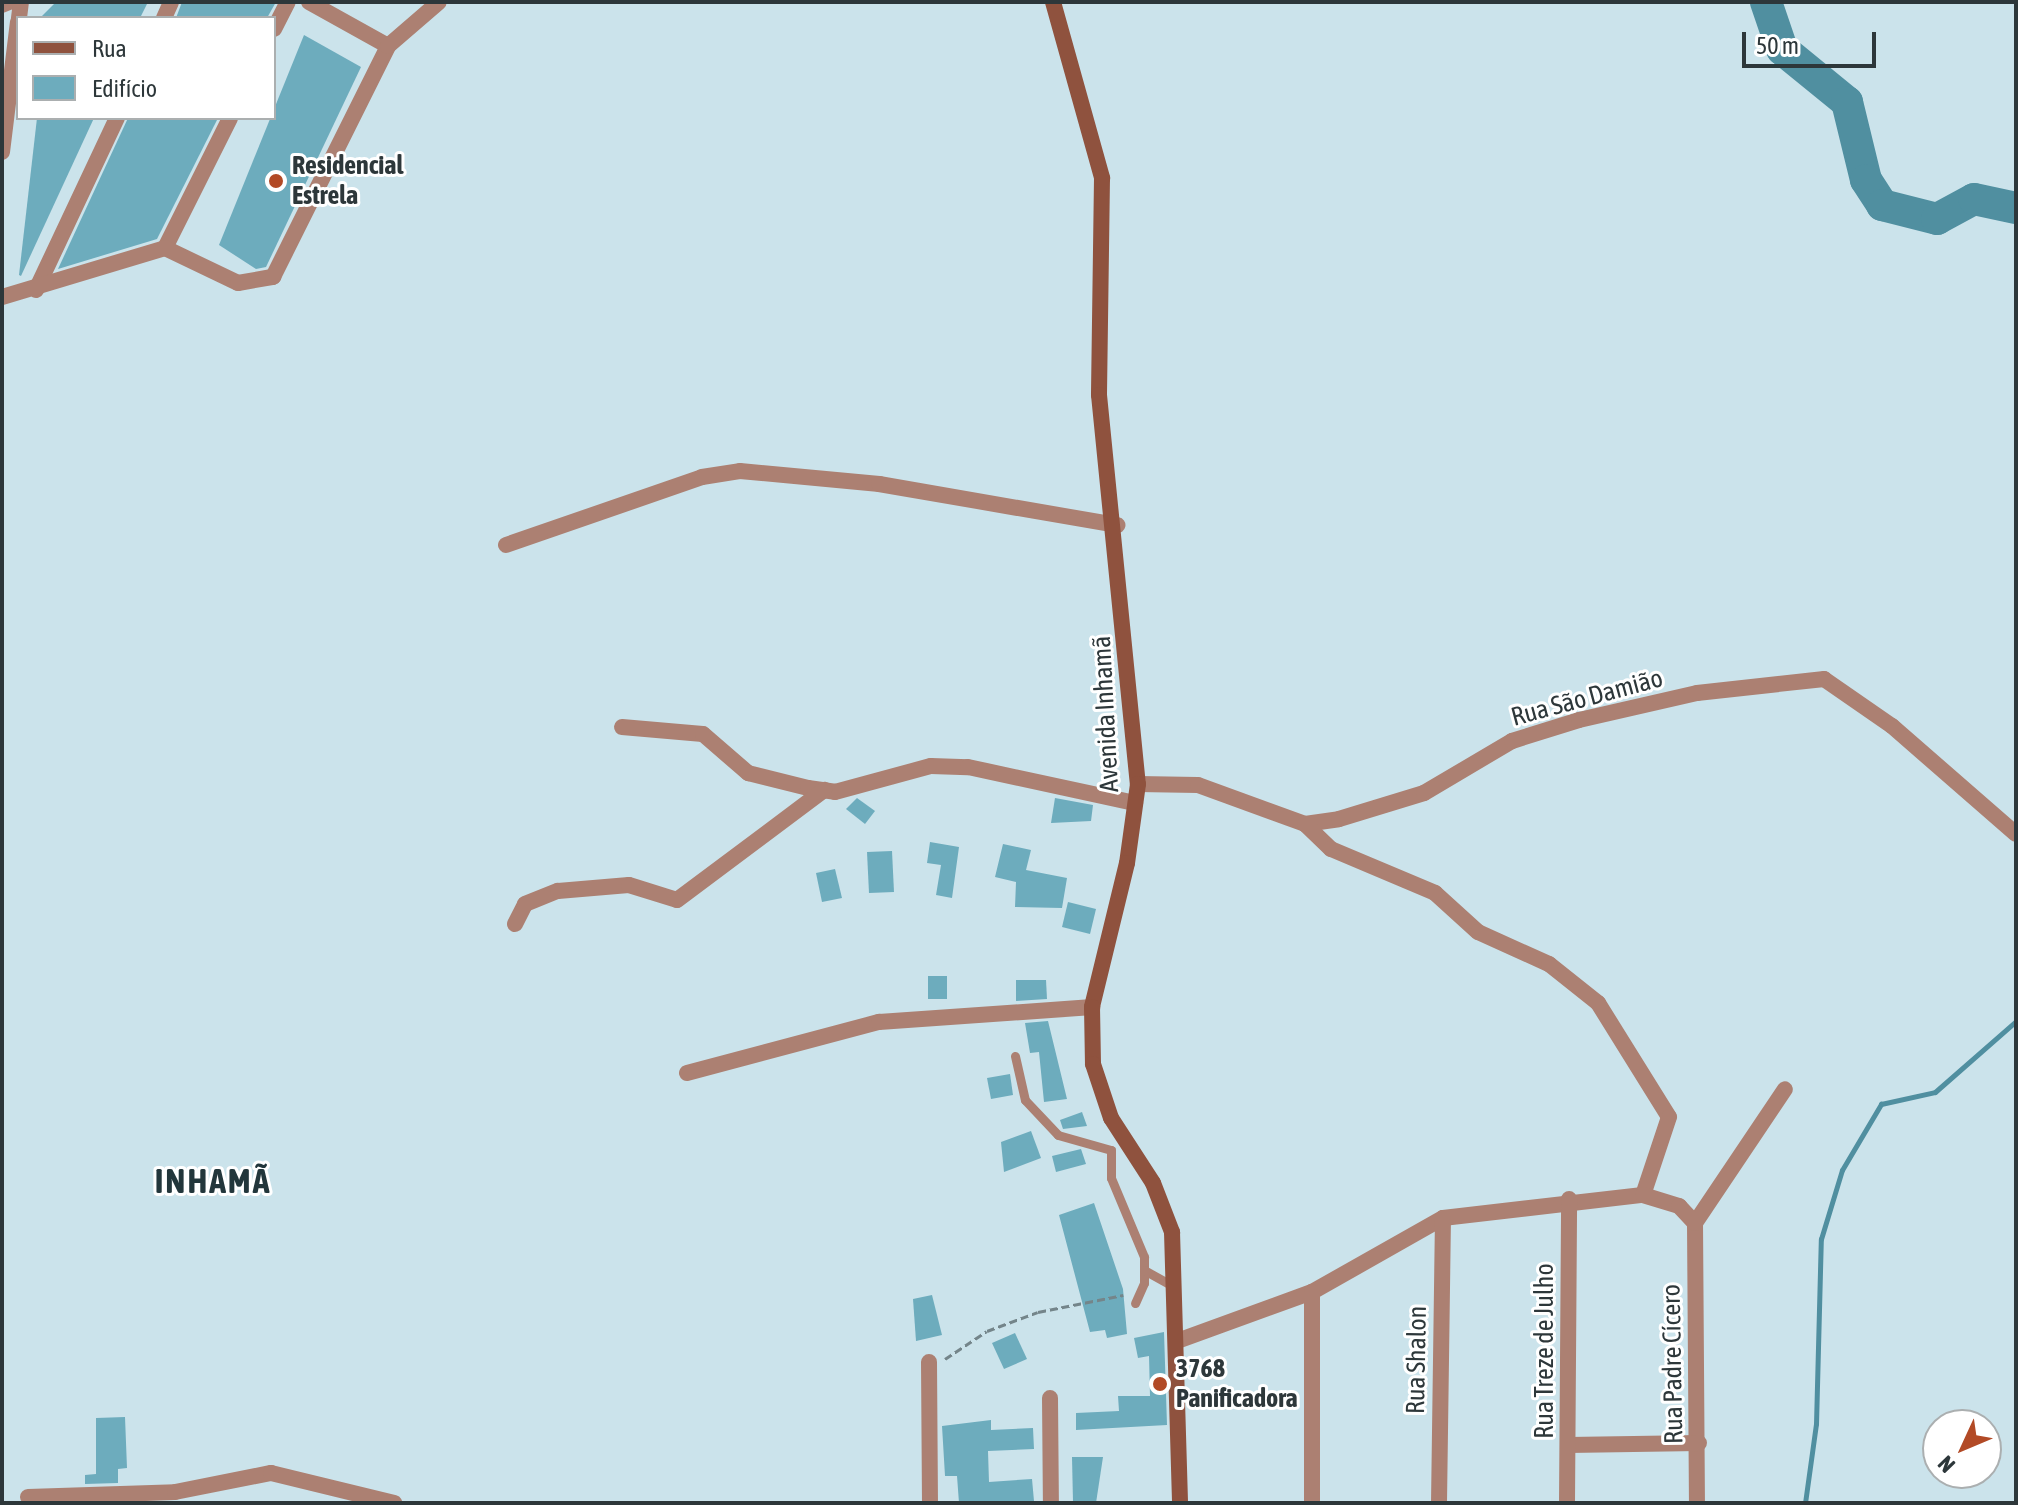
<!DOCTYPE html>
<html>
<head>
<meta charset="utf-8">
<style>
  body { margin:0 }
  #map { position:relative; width:2018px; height:1505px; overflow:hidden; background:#cbe3eb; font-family:"Asap Condensed",sans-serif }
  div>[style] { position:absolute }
  .stream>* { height:5px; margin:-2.5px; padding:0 2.5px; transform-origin:2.5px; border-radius:2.5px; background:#508fa0 }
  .river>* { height:32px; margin:-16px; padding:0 16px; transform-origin:16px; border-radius:16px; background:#508fa0 }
  .building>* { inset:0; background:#6dacbd }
  .path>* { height:3px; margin-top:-1.5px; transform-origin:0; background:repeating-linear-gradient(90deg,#74858a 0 8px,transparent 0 12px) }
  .lane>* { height:9px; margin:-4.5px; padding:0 4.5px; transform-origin:4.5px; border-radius:4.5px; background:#ac8072 }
  .street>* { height:16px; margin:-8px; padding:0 8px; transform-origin:8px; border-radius:8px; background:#ac8072 }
  .secondary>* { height:16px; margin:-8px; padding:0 8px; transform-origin:8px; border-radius:8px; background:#8f523e }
  .dots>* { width:22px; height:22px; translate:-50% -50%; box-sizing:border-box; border:4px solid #fff; border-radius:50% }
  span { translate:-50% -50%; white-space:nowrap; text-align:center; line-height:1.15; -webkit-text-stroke:6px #fff; paint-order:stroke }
  .poi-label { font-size:26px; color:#2d373a; font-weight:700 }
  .left { translate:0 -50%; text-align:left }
  .street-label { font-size:26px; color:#2d373a }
  .district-label { font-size:34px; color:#22363b; font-weight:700; letter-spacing:2px }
  .frame { position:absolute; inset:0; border:4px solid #2d373a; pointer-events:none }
  .legend { position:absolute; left:16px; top:16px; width:260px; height:104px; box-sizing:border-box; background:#fff; border:2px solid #abafb0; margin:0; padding:10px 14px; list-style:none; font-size:24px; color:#2d373a }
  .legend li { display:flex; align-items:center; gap:16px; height:40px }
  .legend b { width:40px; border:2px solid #abafb0 }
  .north { position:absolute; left:1922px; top:1409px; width:80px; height:80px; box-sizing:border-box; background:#fff; border:2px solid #abafb0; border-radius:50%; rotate:226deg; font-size:22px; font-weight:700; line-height:32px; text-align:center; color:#2d373a }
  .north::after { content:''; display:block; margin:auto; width:28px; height:36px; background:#b24a26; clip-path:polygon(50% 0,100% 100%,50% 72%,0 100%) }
  .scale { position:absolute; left:1742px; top:32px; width:134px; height:36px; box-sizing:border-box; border:4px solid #2d373a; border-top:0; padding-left:10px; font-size:24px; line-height:28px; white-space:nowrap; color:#2d373a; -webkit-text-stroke:6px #fff; paint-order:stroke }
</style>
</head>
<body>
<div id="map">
  <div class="stream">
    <div style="left:1805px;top:1503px;width:80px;rotate:-82.1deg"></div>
    <div style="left:1816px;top:1424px;width:185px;rotate:-88.5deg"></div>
    <div style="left:1821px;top:1239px;width:72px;rotate:-73.1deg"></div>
    <div style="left:1842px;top:1170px;width:77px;rotate:-59.4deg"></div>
    <div style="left:1881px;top:1104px;width:55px;rotate:-12.5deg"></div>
    <div style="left:1935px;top:1092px;width:108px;rotate:-41.2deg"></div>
  </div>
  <div class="river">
    <div style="left:1766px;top:2px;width:50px;rotate:71.2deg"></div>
    <div style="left:1782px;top:49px;width:84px;rotate:39.2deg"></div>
    <div style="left:1847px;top:102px;width:80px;rotate:76.3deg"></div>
    <div style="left:1866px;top:180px;width:30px;rotate:57deg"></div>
    <div style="left:1882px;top:205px;width:57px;rotate:14.3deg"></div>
    <div style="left:1937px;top:219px;width:42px;rotate:-28.4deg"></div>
    <div style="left:1974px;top:199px;width:43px;rotate:12.1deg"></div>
  </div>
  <div class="building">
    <div style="clip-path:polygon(56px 2px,148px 2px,140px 18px,40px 18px)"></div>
    <div style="clip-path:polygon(182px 2px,276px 2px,267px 18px,176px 18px)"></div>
    <div style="clip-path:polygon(304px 35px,361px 67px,266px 267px,256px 269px,219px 245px)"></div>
    <div style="clip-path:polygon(37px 118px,94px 118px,21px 276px,19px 275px)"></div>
    <div style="clip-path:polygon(128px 118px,218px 118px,157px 239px,58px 269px)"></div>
    <div style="clip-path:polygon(857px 798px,875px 811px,865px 824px,846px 809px)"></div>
    <div style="clip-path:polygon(1055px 798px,1093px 805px,1091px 821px,1051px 823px)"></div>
    <div style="clip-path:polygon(930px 842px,959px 847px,952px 898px,936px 895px,941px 865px,927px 863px)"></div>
    <div style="clip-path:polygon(1003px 844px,1031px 850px,1026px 870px,1067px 878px,1062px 908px,1015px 907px,1016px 882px,995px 877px)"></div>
    <div style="clip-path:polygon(892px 851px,894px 892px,869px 893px,867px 852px)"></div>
    <div style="clip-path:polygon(835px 869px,842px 898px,822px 902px,816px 873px)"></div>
    <div style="clip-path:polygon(1068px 902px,1096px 909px,1090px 934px,1062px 927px)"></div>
    <div style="clip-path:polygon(928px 976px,947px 976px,947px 999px,928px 999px)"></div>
    <div style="clip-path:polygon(1016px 980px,1046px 980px,1047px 999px,1016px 1001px)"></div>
    <div style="clip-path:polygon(1048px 1021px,1067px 1099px,1044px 1102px,1039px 1052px,1030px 1053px,1025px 1023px)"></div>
    <div style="clip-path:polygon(1010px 1074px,1013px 1095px,991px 1099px,987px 1078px)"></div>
    <div style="clip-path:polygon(1082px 1112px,1087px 1126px,1063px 1129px,1060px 1120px)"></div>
    <div style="clip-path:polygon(1031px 1131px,1041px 1158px,1004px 1172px,1001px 1142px)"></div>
    <div style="clip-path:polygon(1081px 1149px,1086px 1164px,1056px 1172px,1052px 1156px)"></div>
    <div style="clip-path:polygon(1094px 1203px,1123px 1289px,1127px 1334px,1107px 1338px,1105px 1330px,1090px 1332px,1059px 1215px)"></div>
    <div style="clip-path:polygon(932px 1295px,942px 1335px,916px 1341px,913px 1299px)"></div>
    <div style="clip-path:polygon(1164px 1332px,1167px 1425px,1076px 1430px,1076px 1413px,1119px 1411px,1118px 1396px,1150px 1396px,1149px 1356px,1138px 1358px,1134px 1338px)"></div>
    <div style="clip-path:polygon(1015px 1333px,1027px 1359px,1004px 1369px,992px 1343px)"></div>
    <div style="clip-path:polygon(125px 1417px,127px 1468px,118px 1469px,118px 1483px,85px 1484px,85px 1475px,96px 1474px,96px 1418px)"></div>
    <div style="clip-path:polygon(991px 1420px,991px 1430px,1033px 1428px,1034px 1449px,988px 1451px,989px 1482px,1032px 1479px,1034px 1501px,959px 1503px,957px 1476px,945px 1476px,942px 1426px)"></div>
    <div style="clip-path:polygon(1072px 1457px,1103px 1457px,1096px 1503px,1073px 1502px)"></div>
  </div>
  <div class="path">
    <div style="left:945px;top:1359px;width:50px;rotate:-33.7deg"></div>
    <div style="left:987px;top:1331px;width:54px;rotate:-20.4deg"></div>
    <div style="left:1038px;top:1312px;width:87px;rotate:-11.3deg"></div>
  </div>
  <div class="lane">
    <div style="left:1015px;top:1056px;width:45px;rotate:77.2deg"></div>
    <div style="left:1025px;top:1100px;width:48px;rotate:46.7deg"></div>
    <div style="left:1058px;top:1135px;width:55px;rotate:15.8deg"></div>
    <div style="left:1111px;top:1150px;width:28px;rotate:90deg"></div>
    <div style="left:1111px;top:1178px;width:86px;rotate:67.3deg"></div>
    <div style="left:1144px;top:1257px;width:26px;rotate:90deg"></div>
    <div style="left:1144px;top:1283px;width:22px;rotate:114deg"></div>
    <div style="left:1144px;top:1270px;width:35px;rotate:29deg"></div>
  </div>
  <div class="street">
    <div style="left:309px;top:2px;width:90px;rotate:29.1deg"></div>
    <div style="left:2px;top:5px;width:8px;rotate:-23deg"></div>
    <div style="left:19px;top:18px;width:16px;rotate:-83deg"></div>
    <div style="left:164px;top:18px;width:17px;rotate:-66deg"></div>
    <div style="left:274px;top:29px;width:30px;rotate:-63deg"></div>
    <div style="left:2px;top:152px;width:131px;rotate:-83deg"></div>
    <div style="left:165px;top:248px;width:145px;rotate:-63.4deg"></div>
    <div style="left:36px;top:290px;width:190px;rotate:-64.8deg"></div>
    <div style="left:2px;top:297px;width:170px;rotate:-16.7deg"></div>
    <div style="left:165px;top:248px;width:81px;rotate:25.6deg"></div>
    <div style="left:238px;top:283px;width:36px;rotate:-10deg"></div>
    <div style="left:273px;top:277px;width:258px;rotate:-63.5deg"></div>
    <div style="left:388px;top:46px;width:67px;rotate:-40.8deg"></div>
    <div style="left:506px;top:545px;width:207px;rotate:-19.1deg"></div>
    <div style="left:702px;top:477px;width:38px;rotate:-9deg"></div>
    <div style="left:740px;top:471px;width:140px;rotate:5.3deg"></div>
    <div style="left:879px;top:484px;width:242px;rotate:9.8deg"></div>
    <div style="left:622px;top:727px;width:81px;rotate:4.9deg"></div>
    <div style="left:703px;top:734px;width:60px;rotate:40.9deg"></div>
    <div style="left:748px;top:773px;width:62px;rotate:14deg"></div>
    <div style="left:808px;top:788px;width:27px;rotate:8deg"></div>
    <div style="left:835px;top:792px;width:99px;rotate:-15.2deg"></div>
    <div style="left:931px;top:766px;width:37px;rotate:2deg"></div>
    <div style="left:968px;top:767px;width:171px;rotate:12.2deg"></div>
    <div style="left:1138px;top:784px;width:60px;rotate:1deg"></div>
    <div style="left:1198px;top:785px;width:114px;rotate:20deg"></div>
    <div style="left:1305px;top:824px;width:34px;rotate:-8deg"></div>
    <div style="left:1339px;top:819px;width:89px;rotate:-17deg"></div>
    <div style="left:1424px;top:793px;width:102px;rotate:-30.6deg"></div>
    <div style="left:1512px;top:741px;width:70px;rotate:-17.4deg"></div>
    <div style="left:1579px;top:720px;width:121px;rotate:-12.9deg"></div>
    <div style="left:1697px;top:693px;width:128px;rotate:-6.3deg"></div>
    <div style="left:1824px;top:679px;width:83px;rotate:34.7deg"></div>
    <div style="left:1892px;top:726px;width:164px;rotate:41.1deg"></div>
    <div style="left:1305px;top:824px;width:36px;rotate:44deg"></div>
    <div style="left:1331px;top:849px;width:113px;rotate:22.9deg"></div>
    <div style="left:1435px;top:893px;width:58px;rotate:42.2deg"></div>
    <div style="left:1478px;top:932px;width:78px;rotate:24.3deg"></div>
    <div style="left:1549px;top:964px;width:63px;rotate:38.5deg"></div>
    <div style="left:1598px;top:1003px;width:134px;rotate:58.1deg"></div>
    <div style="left:1669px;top:1117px;width:82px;rotate:108.4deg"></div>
    <div style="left:515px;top:924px;width:22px;rotate:-63deg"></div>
    <div style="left:525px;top:904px;width:35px;rotate:-22deg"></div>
    <div style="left:558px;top:891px;width:71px;rotate:-4.8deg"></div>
    <div style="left:629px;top:885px;width:50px;rotate:17.4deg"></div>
    <div style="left:677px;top:900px;width:184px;rotate:-36.8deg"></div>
    <div style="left:687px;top:1073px;width:199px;rotate:-14.9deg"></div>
    <div style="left:879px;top:1022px;width:214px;rotate:-4deg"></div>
    <div style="left:1695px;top:1223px;width:280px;rotate:89.6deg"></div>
    <div style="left:1695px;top:1223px;width:161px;rotate:-56.1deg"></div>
    <div style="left:1180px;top:1340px;width:140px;rotate:-20deg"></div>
    <div style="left:1312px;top:1292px;width:150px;rotate:-29.5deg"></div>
    <div style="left:1443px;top:1218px;width:201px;rotate:-6.6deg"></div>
    <div style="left:1643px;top:1195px;width:38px;rotate:17deg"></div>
    <div style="left:1679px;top:1206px;width:23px;rotate:47deg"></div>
    <div style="left:929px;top:1362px;width:141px;rotate:89.6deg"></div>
    <div style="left:1050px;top:1398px;width:105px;rotate:89.5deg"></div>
    <div style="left:1568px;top:1445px;width:131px;rotate:-0.9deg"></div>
    <div style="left:28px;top:1497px;width:147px;rotate:-1.9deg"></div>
    <div style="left:175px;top:1492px;width:98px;rotate:-11.2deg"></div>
    <div style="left:271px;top:1473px;width:127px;rotate:13.7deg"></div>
    <div style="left:1312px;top:1503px;width:211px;rotate:-90deg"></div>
    <div style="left:1439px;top:1503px;width:285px;rotate:-89.2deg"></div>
    <div style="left:1567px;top:1503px;width:304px;rotate:-89.6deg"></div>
  </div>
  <div class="secondary">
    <div style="left:1053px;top:2px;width:183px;rotate:74.4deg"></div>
    <div style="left:1102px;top:178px;width:217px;rotate:90.8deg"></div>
    <div style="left:1099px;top:395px;width:391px;rotate:84.3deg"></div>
    <div style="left:1138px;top:784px;width:80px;rotate:97.9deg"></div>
    <div style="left:1127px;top:863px;width:148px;rotate:103.7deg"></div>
    <div style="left:1092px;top:1007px;width:57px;rotate:89deg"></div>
    <div style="left:1093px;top:1064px;width:57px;rotate:71.6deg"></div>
    <div style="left:1111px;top:1118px;width:77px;rotate:57.1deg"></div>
    <div style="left:1153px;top:1183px;width:53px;rotate:68.8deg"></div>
    <div style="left:1172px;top:1232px;width:271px;rotate:88.3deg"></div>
  </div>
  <div class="dots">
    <div style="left:276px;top:181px;background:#b24a26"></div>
    <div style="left:1160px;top:1384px;background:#b24a26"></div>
  </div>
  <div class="poi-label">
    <span class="left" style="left:292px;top:181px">Residencial<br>Estrela</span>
    <span class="left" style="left:1176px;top:1384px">3768<br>Panificadora</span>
  </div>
  <div class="street-label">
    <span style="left:1587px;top:698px;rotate:-15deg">Rua São Damião</span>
    <span style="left:1106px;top:714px;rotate:-93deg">Avenida Inhamã</span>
    <span style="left:1545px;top:1351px;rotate:-90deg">Rua Treze de Julho</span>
    <span style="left:1417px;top:1360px;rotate:-89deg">Rua Shalon</span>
    <span style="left:1673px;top:1364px;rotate:-91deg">Rua Padre Cícero</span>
  </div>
  <div class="district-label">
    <span style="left:213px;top:1181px">INHAMÃ</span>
  </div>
  <div class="frame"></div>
  <ul class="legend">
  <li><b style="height:10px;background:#8f523e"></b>Rua</li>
  <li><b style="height:22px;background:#6dacbd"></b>Edifício</li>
  </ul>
  <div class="north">N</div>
  <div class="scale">50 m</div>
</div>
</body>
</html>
